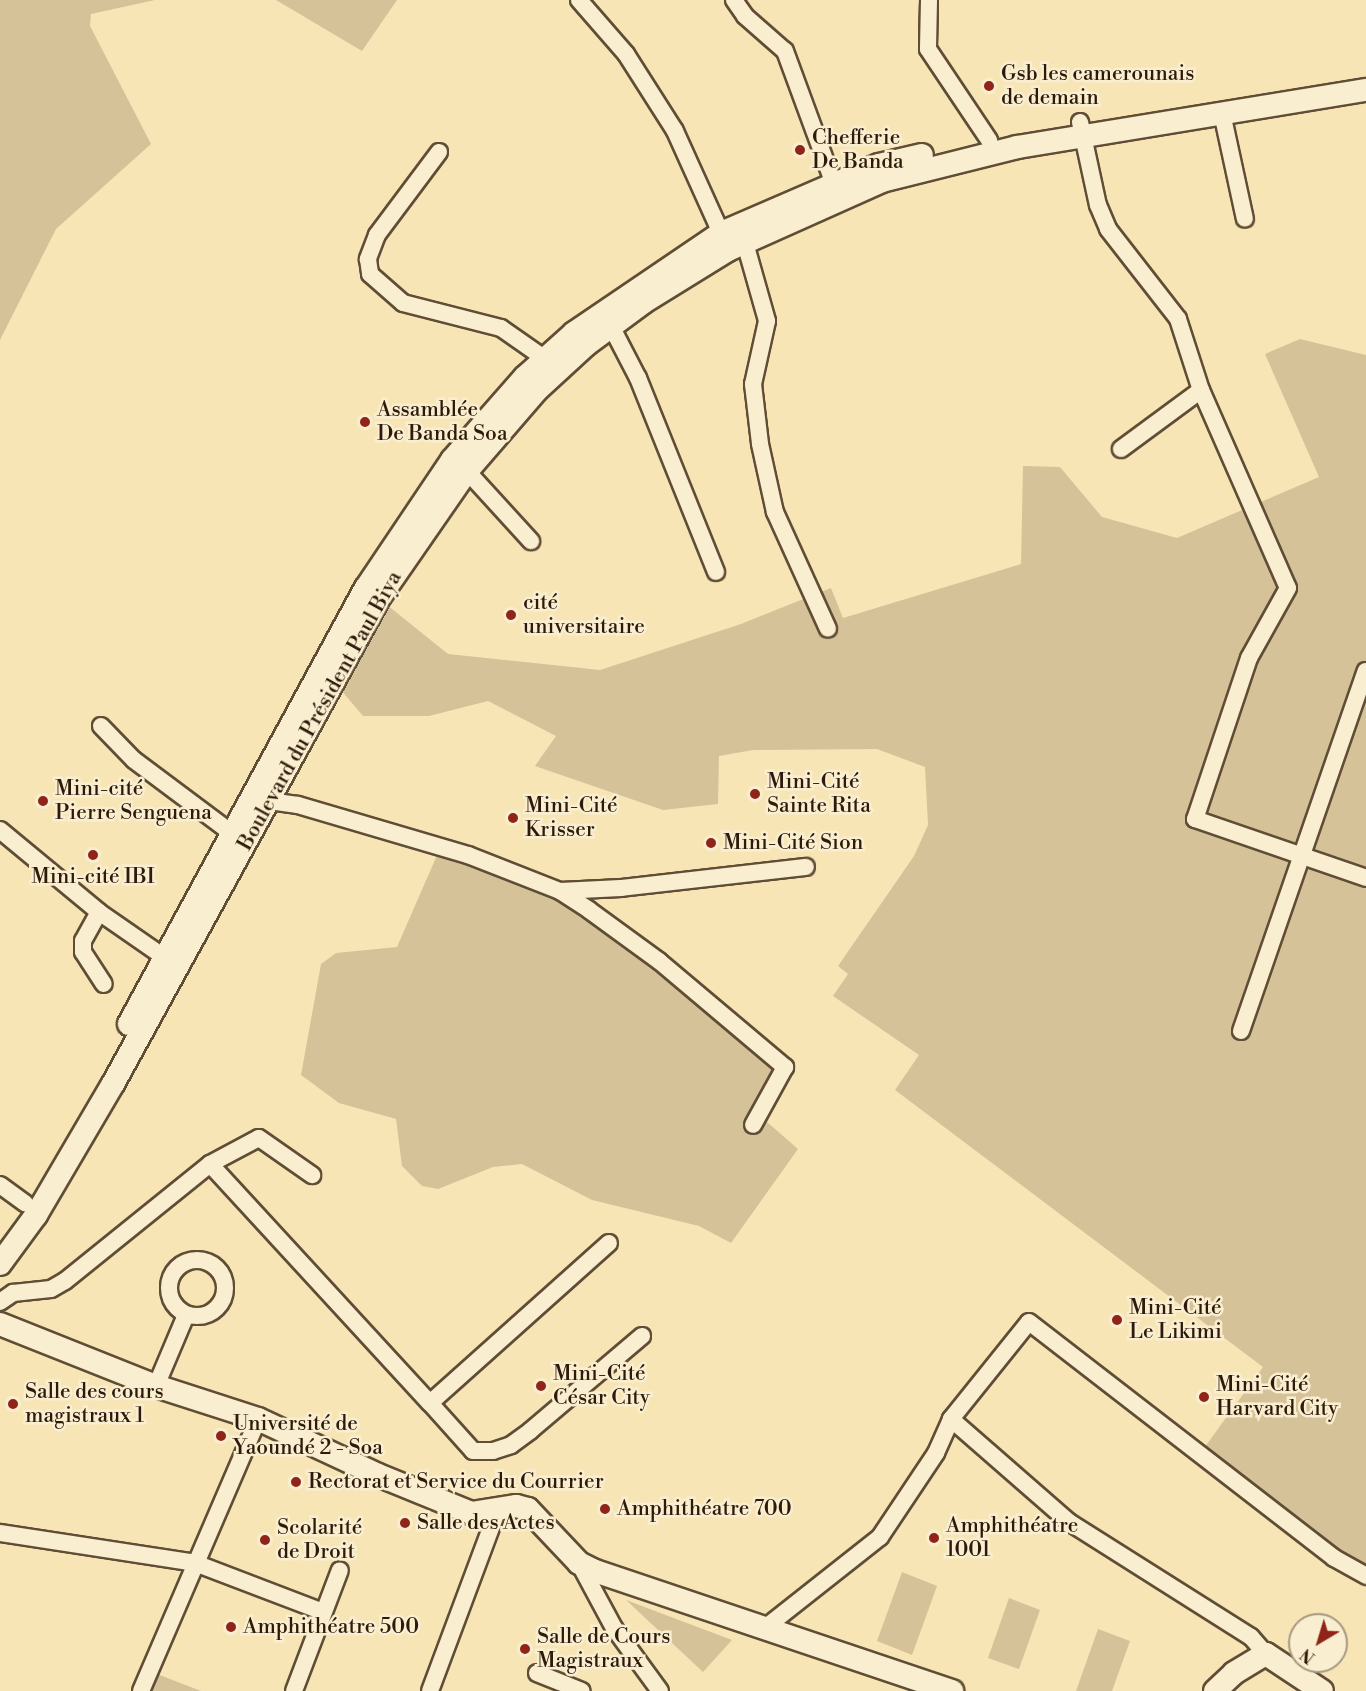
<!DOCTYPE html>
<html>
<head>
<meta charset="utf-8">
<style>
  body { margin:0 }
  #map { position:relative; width:1366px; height:1691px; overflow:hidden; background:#f7e5b6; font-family:"Libre Bodoni",serif }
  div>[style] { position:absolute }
  .green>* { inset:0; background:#d5c299 }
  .roads { filter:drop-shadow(2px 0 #604d35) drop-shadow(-2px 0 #604d35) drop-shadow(0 2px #604d35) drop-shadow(0 -2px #604d35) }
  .street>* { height:16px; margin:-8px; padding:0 8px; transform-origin:8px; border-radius:8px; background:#faeed0 }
  .street>.ring { margin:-8px; padding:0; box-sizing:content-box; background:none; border:16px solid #faeed0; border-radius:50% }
  .secondary>* { height:22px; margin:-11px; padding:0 11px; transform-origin:11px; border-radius:11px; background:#faeed0 }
  .dots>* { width:16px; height:16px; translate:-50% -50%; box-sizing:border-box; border:3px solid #faeed0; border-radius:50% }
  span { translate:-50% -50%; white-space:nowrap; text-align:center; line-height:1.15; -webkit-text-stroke:5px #faeed0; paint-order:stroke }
  .poi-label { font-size:21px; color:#2d1a0a }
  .left { translate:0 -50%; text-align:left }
  .street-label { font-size:21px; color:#2d1a0a }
  .north { position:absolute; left:1288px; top:1613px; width:60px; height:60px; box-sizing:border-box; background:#faeed0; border:2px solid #a89981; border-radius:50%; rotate:218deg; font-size:16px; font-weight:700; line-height:24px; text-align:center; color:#2d1a0a }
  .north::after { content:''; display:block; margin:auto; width:21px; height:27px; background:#8f2418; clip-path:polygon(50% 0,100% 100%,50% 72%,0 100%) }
</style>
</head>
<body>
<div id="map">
  <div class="green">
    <div style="clip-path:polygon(0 0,155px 0,91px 14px,90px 26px,151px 144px,56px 229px,0 340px)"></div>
    <div style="clip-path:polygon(276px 0,397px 0,362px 51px)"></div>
    <div style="clip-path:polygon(1300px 339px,1366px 355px,1366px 1576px,1199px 1455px,1263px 1367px,895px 1090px,919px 1055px,833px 996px,848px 974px,838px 966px,914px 856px,928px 825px,925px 767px,877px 749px,753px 750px,719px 756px,718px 804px,663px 810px,535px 766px,556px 736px,488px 701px,429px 716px,363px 716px,340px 689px,366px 588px,448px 654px,600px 670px,741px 624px,831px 588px,843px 618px,1021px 564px,1023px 466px,1060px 467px,1102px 517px,1177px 538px,1319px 477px,1265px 354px)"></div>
    <div style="clip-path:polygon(441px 846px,552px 887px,785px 1067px,754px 1125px,767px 1122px,798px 1149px,731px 1243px,699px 1226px,592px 1200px,522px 1164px,493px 1167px,438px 1189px,422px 1186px,402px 1166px,396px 1119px,339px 1103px,301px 1075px,321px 964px,336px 953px,397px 947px)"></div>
    <div style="clip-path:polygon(902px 1572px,937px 1586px,912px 1655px,877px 1641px)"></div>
    <div style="clip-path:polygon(1009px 1598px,1040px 1610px,1019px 1669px,988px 1658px)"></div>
    <div style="clip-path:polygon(626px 1600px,732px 1640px,703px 1672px)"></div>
    <div style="clip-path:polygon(1098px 1629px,1130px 1641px,1112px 1691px,1076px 1691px)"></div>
    <div style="clip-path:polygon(157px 1674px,201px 1691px,150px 1691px)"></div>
  </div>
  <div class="roads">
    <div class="street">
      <div style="left:579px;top:0;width:72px;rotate:49deg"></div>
      <div style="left:626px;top:54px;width:91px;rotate:57.5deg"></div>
      <div style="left:675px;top:131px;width:112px;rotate:65.7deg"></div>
      <div style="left:734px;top:0;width:19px;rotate:55deg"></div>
      <div style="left:745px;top:16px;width:53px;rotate:41.2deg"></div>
      <div style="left:785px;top:51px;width:142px;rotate:69.8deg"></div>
      <div style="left:929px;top:0;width:49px;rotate:91.2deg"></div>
      <div style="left:928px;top:49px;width:110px;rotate:56.2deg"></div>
      <div style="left:1222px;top:113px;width:108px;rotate:77.8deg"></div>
      <div style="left:1080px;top:122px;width:85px;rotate:77.8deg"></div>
      <div style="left:1098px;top:205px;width:26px;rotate:67deg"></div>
      <div style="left:1108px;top:229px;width:114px;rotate:52.1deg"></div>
      <div style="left:1178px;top:319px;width:75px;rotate:72.1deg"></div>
      <div style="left:1201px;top:390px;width:216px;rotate:66.3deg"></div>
      <div style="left:1288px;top:588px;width:80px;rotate:119.1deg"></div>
      <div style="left:1249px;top:658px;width:170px;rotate:108.5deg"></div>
      <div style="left:1195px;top:819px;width:181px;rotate:19deg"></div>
      <div style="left:439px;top:152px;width:104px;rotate:126.8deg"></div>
      <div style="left:377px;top:235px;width:26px;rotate:111deg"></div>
      <div style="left:368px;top:259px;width:15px;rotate:82deg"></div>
      <div style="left:370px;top:274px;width:44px;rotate:41.3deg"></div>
      <div style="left:403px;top:303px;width:101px;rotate:14.3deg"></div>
      <div style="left:501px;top:328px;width:65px;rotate:34.9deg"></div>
      <div style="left:745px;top:243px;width:81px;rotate:74.2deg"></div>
      <div style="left:767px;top:321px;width:65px;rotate:102.5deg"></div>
      <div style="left:753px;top:384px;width:60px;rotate:83.3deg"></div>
      <div style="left:760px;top:444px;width:70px;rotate:77.6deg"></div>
      <div style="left:775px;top:512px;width:128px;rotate:65.6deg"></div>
      <div style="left:611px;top:326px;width:59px;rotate:62.6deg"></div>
      <div style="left:638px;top:378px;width:209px;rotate:68.1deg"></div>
      <div style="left:1121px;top:449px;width:99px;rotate:-36.4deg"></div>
      <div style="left:467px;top:471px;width:95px;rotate:47.6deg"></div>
      <div style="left:101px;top:726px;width:47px;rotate:45.9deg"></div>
      <div style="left:134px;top:760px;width:124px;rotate:36.8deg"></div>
      <div style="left:269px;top:801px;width:29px;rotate:8deg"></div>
      <div style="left:298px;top:805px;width:177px;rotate:16.4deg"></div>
      <div style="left:468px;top:855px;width:99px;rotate:21.4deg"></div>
      <div style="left:560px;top:891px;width:35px;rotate:33deg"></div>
      <div style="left:589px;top:910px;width:87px;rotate:36.1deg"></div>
      <div style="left:659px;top:961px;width:165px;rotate:40.1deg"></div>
      <div style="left:785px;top:1067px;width:66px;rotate:118.9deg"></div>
      <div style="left:0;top:830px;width:129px;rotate:39.6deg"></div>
      <div style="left:99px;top:912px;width:79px;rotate:34.7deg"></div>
      <div style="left:560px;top:891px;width:61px;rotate:-2.8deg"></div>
      <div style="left:621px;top:888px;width:186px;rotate:-6.5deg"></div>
      <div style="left:99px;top:912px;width:33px;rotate:119deg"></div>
      <div style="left:83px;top:941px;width:11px;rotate:90deg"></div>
      <div style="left:83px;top:952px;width:38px;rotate:57deg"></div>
      <div style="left:1241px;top:1031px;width:381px;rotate:-70.9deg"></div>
      <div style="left:210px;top:1164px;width:55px;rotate:-28deg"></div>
      <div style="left:259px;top:1138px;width:65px;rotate:34.9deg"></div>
      <div style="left:0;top:1185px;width:31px;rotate:36deg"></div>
      <div class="ring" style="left:169px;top:1260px;width:40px;height:40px"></div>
      <div style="left:0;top:1302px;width:16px;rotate:-35deg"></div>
      <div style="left:13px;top:1293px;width:38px;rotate:-6deg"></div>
      <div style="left:51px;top:1289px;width:16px;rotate:-30deg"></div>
      <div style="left:65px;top:1281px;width:186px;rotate:-38.9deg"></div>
      <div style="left:210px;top:1164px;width:325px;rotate:47.4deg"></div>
      <div style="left:430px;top:1403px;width:240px;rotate:-41.8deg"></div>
      <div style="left:156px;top:1386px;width:77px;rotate:-67.1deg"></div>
      <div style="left:430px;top:1403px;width:64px;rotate:48.1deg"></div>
      <div style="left:473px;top:1451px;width:20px"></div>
      <div style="left:493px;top:1451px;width:19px;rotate:-18deg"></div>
      <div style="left:511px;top:1445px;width:24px;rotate:-36deg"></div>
      <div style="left:530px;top:1431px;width:147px;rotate:-40.3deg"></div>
      <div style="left:951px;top:1419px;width:157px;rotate:41.1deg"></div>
      <div style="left:1069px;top:1522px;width:215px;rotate:32.3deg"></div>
      <div style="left:1251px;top:1637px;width:23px;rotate:49deg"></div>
      <div style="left:0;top:1533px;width:197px;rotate:8.7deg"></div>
      <div style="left:195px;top:1563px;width:137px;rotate:20.9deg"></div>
      <div style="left:579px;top:1563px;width:74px;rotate:61.7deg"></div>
      <div style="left:614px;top:1628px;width:78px;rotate:53.9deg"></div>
      <div style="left:766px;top:1627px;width:145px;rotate:-38.3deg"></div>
      <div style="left:880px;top:1537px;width:101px;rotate:-56.3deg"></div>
      <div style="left:936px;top:1453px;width:37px;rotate:-66deg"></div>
      <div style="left:951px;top:1419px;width:124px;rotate:-51.2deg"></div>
      <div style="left:1029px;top:1322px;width:386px;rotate:37.7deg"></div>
      <div style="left:1334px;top:1558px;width:37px;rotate:29deg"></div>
      <div style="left:537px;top:1673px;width:48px;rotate:21.8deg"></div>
      <div style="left:141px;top:1691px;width:296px;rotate:-66.7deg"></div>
      <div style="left:294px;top:1691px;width:129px;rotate:-69.2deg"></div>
      <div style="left:430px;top:1691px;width:194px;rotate:-69.5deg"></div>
    </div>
    <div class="secondary">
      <div style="left:129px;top:1024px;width:496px;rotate:-61.5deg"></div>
      <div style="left:366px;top:588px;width:154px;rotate:-56.1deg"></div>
      <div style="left:452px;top:460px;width:111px;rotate:-48.7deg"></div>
      <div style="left:525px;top:377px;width:66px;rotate:-41.9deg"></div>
      <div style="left:574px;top:333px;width:178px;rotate:-34.2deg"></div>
      <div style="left:721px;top:233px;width:172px;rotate:-23.3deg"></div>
      <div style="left:879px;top:165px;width:44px;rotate:-13.1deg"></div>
      <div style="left:0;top:1264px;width:61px;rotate:-53.7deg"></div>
      <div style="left:36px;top:1215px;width:152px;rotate:-59.6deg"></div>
      <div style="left:113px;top:1084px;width:554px;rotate:-61.31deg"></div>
      <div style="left:379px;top:598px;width:155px;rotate:-55.3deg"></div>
      <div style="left:467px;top:471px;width:106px;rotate:-49.2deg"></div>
      <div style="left:536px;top:391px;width:68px;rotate:-42.6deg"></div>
      <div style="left:586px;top:345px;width:72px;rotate:-36.6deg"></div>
      <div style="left:644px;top:302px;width:99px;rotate:-31.8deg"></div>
      <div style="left:728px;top:250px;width:169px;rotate:-24.1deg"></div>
      <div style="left:882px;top:181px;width:139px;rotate:-14.1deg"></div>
      <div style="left:1017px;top:147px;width:354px;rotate:-9.3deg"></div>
      <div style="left:0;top:1324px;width:168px;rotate:21.7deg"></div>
      <div style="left:156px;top:1386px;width:107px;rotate:17.9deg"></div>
      <div style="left:258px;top:1419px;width:132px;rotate:25deg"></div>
      <div style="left:378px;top:1475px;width:100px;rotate:22.2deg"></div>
      <div style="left:471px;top:1513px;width:46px;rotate:-8.8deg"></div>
      <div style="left:516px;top:1506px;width:12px;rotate:14deg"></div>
      <div style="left:528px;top:1509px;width:74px;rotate:46.6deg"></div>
      <div style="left:579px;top:1563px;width:18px;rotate:27deg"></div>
      <div style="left:595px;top:1571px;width:377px;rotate:18.6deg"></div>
      <div style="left:1215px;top:1691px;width:26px;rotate:-43deg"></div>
      <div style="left:1234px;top:1673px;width:37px;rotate:-31deg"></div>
      <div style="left:1266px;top:1654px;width:67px;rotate:33.5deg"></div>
    </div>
  </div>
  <div class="dots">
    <div style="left:989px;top:86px;background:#8f2418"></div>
    <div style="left:800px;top:150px;background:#8f2418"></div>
    <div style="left:365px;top:422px;background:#8f2418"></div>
    <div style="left:511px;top:615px;background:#8f2418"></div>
    <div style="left:755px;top:794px;background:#8f2418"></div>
    <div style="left:43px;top:801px;background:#8f2418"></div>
    <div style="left:513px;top:818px;background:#8f2418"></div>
    <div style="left:711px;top:843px;background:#8f2418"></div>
    <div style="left:93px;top:855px;background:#8f2418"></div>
    <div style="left:1117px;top:1320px;background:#8f2418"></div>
    <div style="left:541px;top:1386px;background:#8f2418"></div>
    <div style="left:1204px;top:1397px;background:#8f2418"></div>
    <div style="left:13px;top:1404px;background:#8f2418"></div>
    <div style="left:221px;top:1436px;background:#8f2418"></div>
    <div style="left:296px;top:1482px;background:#8f2418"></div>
    <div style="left:605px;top:1509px;background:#8f2418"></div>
    <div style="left:405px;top:1523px;background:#8f2418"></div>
    <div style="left:934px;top:1538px;background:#8f2418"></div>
    <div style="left:265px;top:1540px;background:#8f2418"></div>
    <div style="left:231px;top:1627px;background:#8f2418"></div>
    <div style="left:525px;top:1649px;background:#8f2418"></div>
  </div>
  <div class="poi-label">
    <span class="left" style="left:1001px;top:86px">Gsb les camerounais<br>de demain</span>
    <span class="left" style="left:812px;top:150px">Chefferie<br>De Banda</span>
    <span class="left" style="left:377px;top:422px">Assamblée<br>De Banda Soa</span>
    <span class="left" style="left:523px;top:615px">cité<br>universitaire</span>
    <span class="left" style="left:767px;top:794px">Mini-Cité<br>Sainte Rita</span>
    <span class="left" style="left:55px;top:801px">Mini-cité<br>Pierre Senguena</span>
    <span class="left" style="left:525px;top:818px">Mini-Cité<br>Krisser</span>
    <span class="left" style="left:723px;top:843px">Mini-Cité Sion</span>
    <span style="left:93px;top:877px">Mini-cité IBI</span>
    <span class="left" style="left:1129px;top:1320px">Mini-Cité<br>Le Likimi</span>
    <span class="left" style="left:553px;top:1386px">Mini-Cité<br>César City</span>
    <span class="left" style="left:1216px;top:1397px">Mini-Cité<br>Harvard City</span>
    <span class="left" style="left:25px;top:1404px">Salle des cours<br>magistraux 1</span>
    <span class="left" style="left:233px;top:1436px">Université de<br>Yaoundé 2 - Soa</span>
    <span class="left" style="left:308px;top:1482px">Rectorat et Service du Courrier</span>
    <span class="left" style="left:617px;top:1509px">Amphithéatre 700</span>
    <span class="left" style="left:417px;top:1523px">Salle des Actes</span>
    <span class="left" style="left:946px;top:1538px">Amphithéatre<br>1001</span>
    <span class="left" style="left:277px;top:1540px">Scolarité<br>de Droit</span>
    <span class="left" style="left:243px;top:1627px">Amphithéatre 500</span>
    <span class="left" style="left:537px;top:1649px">Salle de Cours<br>Magistraux</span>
  </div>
  <div class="street-label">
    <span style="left:320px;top:711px;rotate:-61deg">Boulevard du Président Paul Biya</span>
  </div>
  <div class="north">N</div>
</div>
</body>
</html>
